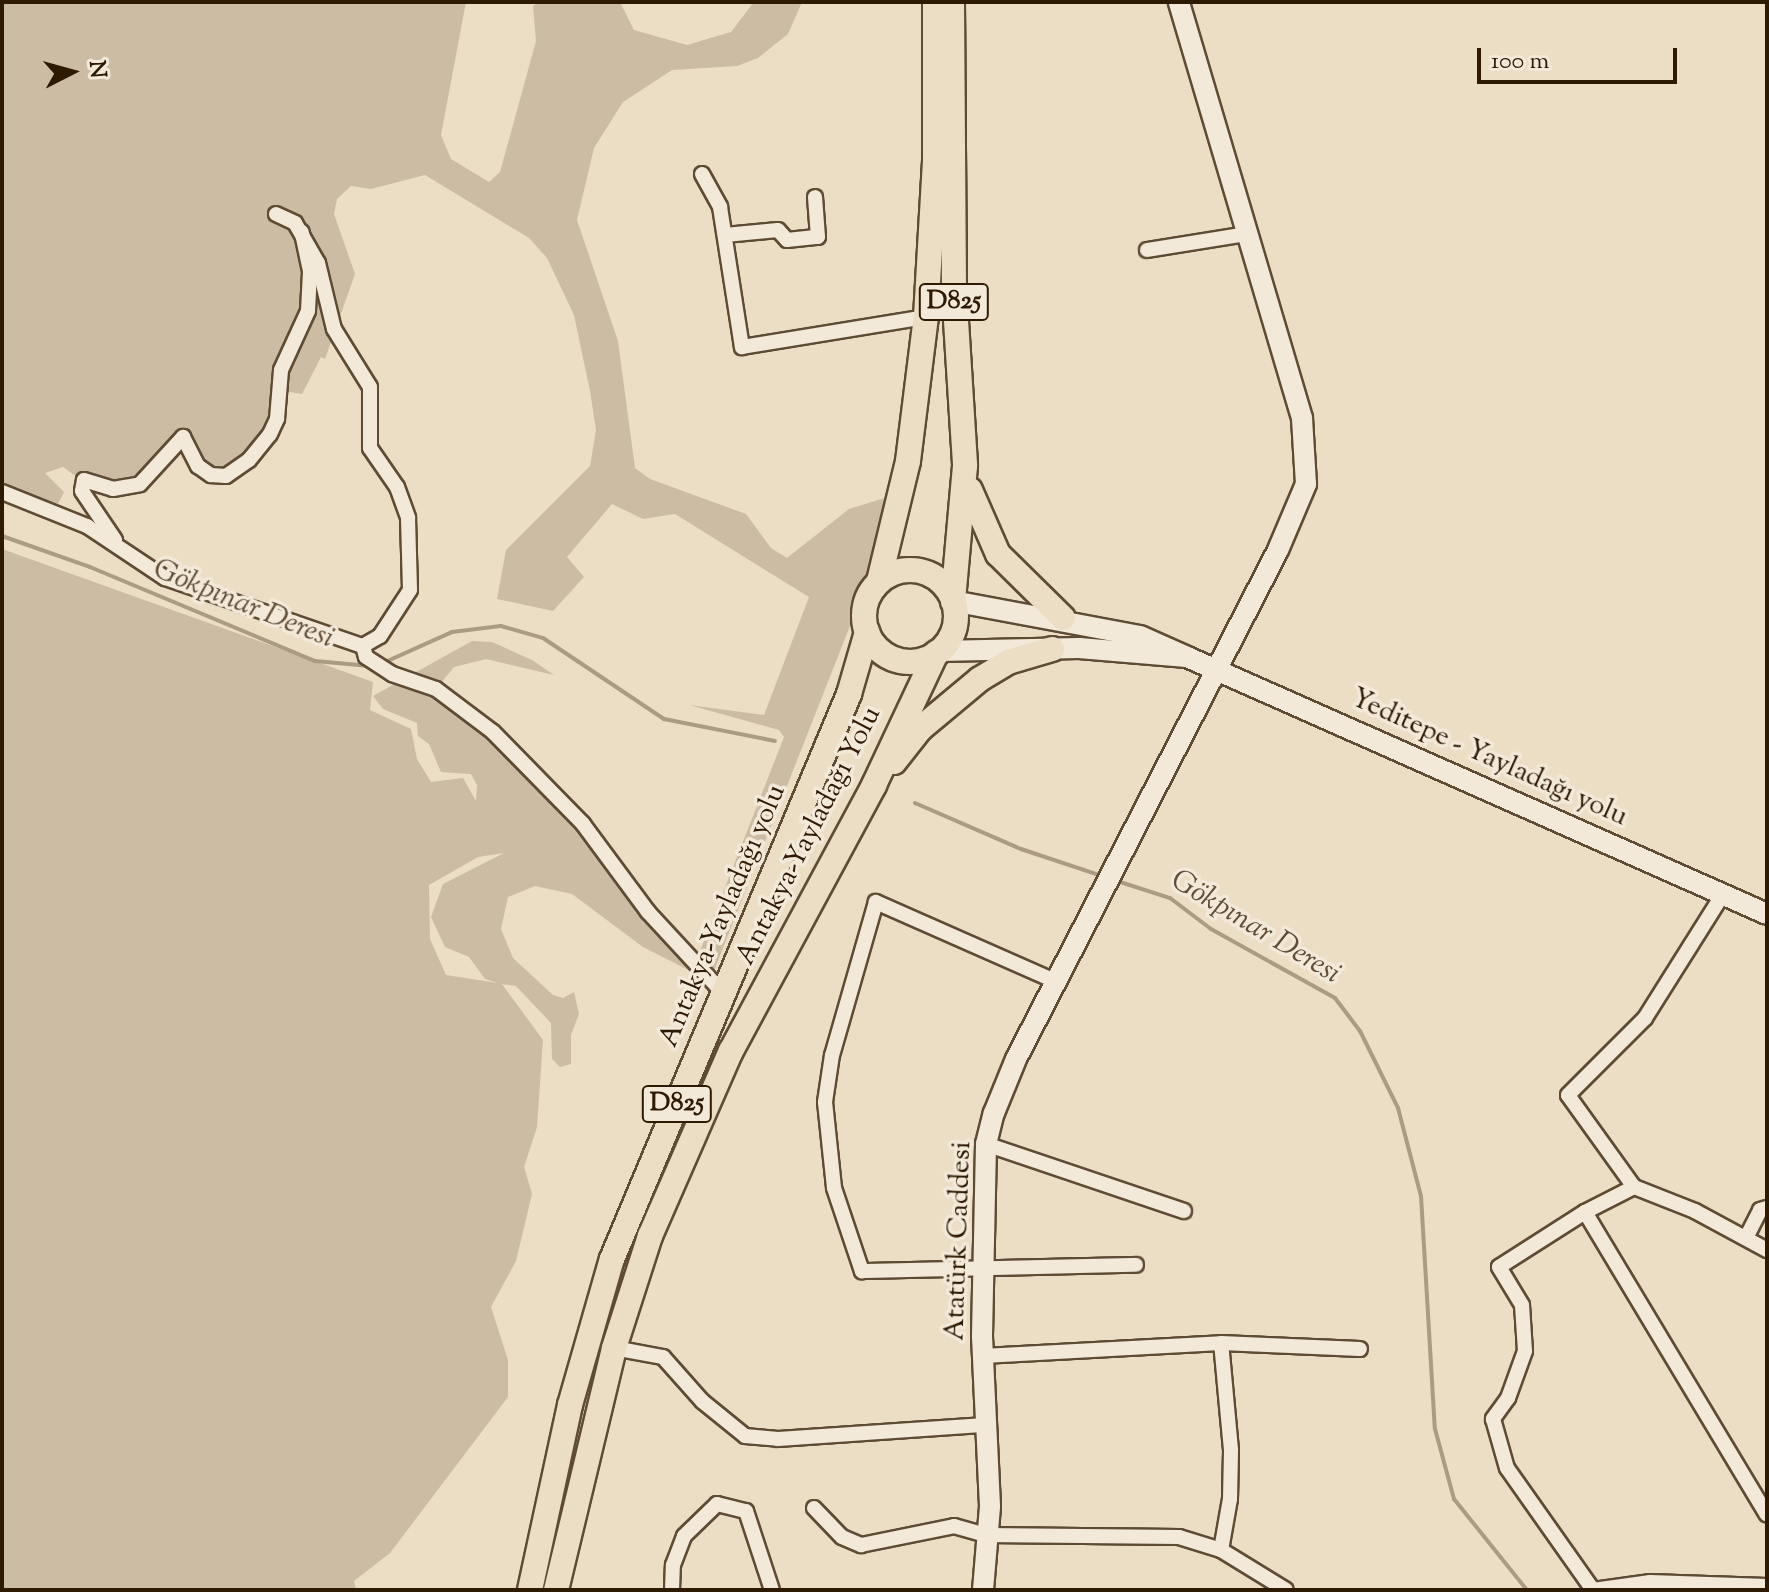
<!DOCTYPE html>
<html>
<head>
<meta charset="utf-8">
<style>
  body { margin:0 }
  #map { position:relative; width:1769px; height:1592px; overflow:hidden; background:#ecddc5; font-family:"Sorts Mill Goudy",serif }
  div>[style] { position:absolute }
  .green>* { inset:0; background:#ccbca4 }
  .stream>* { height:4px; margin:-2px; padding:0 2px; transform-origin:2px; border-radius:2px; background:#ab9b83 }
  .roads { filter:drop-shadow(2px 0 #5e4b34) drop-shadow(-2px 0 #5e4b34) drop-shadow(0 2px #5e4b34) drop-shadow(0 -2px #5e4b34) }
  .minor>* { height:14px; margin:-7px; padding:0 7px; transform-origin:7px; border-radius:7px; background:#f3e9d9 }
  .secondary>* { height:20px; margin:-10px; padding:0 10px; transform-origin:10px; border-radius:10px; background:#f3e9d9 }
  .trunk>* { height:24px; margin:-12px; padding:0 12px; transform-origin:12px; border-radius:12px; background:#ecddc5 }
  .trunk>.ring { margin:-12px; padding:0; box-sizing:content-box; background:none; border:24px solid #ecddc5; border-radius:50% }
  span { translate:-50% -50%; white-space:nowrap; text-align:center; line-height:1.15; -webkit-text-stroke:7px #f3e9d9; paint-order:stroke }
  .shield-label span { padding:2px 6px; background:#f3e9d9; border:2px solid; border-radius:6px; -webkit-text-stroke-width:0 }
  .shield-label { font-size:26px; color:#2e1a03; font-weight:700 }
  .street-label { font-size:28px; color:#2e1a03 }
  .water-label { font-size:30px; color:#604e36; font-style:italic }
  .frame { position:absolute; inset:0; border:4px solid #2e1a03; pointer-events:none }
  .north { position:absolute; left:32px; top:32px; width:80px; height:80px; -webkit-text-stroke:6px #f3e9d9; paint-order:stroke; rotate:84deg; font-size:22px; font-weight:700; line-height:32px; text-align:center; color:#2e1a03 }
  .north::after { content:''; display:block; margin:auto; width:28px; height:36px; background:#2e1a03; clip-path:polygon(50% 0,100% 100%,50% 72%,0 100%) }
  .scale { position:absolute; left:1477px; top:48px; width:200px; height:36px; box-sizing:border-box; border:4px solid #2e1a03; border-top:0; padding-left:10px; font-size:24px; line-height:28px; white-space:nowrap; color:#2e1a03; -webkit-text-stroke:6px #f3e9d9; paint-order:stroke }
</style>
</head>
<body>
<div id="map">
  <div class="green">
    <div style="clip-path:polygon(evenodd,2px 2px,466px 2px,441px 135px,451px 159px,489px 182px,500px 172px,536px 41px,533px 6px,539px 2px,620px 2px,634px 30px,687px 45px,731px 32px,754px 2px,802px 2px,788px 34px,758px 58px,737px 66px,672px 70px,623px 102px,594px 148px,577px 220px,618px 341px,635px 468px,650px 479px,746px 514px,771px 548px,787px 558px,849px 509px,888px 497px,875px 546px,852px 621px,710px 981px,643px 947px,572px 894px,535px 886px,508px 897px,501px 929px,513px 958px,553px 995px,563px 998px,574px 992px,579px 1014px,571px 1035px,571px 1064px,560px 1067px,552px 1059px,551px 1023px,516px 986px,502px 984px,543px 1040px,537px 1127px,524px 1167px,532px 1194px,516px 1261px,491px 1307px,508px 1360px,508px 1397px,390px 1553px,354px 1581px,356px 1590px,2px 1590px,2px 549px,373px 682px,370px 710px,411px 729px,417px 759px,431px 782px,463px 778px,476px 801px,477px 785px,471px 774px,441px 772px,429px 744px,418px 736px,417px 723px,383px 709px,373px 696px,472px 641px,492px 642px,532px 660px,554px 675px,486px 659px,454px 667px,436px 689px,478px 720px,697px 959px,784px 737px,779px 730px,689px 705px,764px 715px,809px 597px,675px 514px,643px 519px,612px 504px,567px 557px,584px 577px,553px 611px,497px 599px,506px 550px,590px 466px,596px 430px,590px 391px,574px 315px,547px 258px,529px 238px,425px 175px,371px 189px,351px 186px,337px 199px,334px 214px,355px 274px,325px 359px,321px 357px,302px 394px,278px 390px,278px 407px,249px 460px,211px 475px,188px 440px,133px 487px,77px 477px,63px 467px,45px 473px,64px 492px,58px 504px,2px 485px,2px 2px,504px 853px,443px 884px,431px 917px,445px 947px,469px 957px,485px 979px,498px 983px,446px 975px,430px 939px,429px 885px,478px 857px,504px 853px)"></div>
  </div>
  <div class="stream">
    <div style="left:2px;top:536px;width:93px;rotate:19.4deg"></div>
    <div style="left:90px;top:567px;width:244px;rotate:22.7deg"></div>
    <div style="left:315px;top:661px;width:55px;rotate:5.2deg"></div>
    <div style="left:383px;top:663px;width:76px;rotate:-24.2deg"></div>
    <div style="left:452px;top:632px;width:49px;rotate:-7deg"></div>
    <div style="left:501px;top:626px;width:44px;rotate:15.9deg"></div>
    <div style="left:543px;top:638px;width:146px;rotate:33.8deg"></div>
    <div style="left:664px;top:719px;width:113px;rotate:11.2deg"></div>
    <div style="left:915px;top:803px;width:116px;rotate:23.5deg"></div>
    <div style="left:1021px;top:849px;width:85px;rotate:18.4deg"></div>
    <div style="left:1114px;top:880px;width:59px;rotate:17.8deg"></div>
    <div style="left:1170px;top:898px;width:51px;rotate:37.1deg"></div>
    <div style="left:1211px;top:929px;width:142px;rotate:29.1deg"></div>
    <div style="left:1335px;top:998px;width:41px;rotate:52.9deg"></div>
    <div style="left:1360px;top:1031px;width:86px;rotate:63.7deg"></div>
    <div style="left:1398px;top:1108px;width:91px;rotate:75.4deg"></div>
    <div style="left:1421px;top:1196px;width:233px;rotate:86.6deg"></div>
    <div style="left:1435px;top:1429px;width:73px;rotate:74.8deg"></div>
    <div style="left:1454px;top:1499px;width:117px;rotate:51.3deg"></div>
  </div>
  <div class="roads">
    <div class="minor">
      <div style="left:702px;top:174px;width:38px;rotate:61deg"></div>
      <div style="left:720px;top:207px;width:142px;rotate:81.1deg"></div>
      <div style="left:742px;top:347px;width:186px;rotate:-9.3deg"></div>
      <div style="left:276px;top:214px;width:21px;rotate:25deg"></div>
      <div style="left:295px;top:223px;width:46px;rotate:60.1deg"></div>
      <div style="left:318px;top:263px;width:68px;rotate:76.4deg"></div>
      <div style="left:334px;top:329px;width:68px;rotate:58.2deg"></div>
      <div style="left:370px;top:387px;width:61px;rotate:90deg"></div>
      <div style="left:370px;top:448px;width:47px;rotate:55.3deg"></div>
      <div style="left:397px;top:487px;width:33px;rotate:70deg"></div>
      <div style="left:408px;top:518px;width:72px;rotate:88.4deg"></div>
      <div style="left:410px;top:590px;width:55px;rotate:123.1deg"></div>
      <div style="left:380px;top:636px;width:20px;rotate:150deg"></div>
      <div style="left:725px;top:235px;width:53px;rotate:-5.4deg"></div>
      <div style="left:778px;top:230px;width:13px;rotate:48deg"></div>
      <div style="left:787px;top:240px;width:31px;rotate:-6deg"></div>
      <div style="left:818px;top:237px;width:40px;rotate:-94.3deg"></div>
      <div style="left:1147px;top:250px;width:101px;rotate:-9.1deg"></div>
      <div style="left:2px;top:492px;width:92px;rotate:21.8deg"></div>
      <div style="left:87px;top:526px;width:94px;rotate:33.7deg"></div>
      <div style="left:165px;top:578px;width:209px;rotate:19deg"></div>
      <div style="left:363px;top:646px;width:11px;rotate:75deg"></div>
      <div style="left:366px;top:657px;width:31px;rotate:33deg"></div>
      <div style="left:392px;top:674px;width:46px;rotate:18.8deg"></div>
      <div style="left:436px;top:689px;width:71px;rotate:37deg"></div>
      <div style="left:493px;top:732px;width:129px;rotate:45.6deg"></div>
      <div style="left:583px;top:824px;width:109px;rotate:53.5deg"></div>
      <div style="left:648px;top:912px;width:112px;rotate:47.2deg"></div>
      <div style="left:115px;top:540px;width:59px;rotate:-124deg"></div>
      <div style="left:82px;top:491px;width:11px;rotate:-80deg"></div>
      <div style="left:84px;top:480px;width:30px;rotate:17deg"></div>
      <div style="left:113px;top:489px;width:27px;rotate:-10deg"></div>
      <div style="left:140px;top:484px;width:64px;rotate:-47.5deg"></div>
      <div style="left:183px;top:437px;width:33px;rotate:63deg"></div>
      <div style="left:198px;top:466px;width:16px;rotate:35deg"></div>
      <div style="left:211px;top:475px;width:15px;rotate:4deg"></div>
      <div style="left:226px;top:476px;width:28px;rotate:-35deg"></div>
      <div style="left:249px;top:460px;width:33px;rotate:-51deg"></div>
      <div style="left:270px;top:434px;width:17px;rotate:-65deg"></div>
      <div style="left:277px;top:419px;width:49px;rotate:-85.3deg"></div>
      <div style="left:281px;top:370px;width:65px;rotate:-65.4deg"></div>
      <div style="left:308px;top:311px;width:40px;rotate:-87.1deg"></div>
      <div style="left:310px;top:271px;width:40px;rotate:-102deg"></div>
      <div style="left:1055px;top:981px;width:196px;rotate:-156.2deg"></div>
      <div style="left:876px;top:902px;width:159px;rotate:106deg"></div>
      <div style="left:832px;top:1055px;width:48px;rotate:98.5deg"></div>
      <div style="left:825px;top:1102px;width:86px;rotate:84deg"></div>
      <div style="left:834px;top:1188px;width:88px;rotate:71.4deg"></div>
      <div style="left:862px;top:1271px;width:274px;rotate:-1.3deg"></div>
      <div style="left:986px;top:1144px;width:209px;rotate:18.7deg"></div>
      <div style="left:1634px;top:1187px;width:113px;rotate:-125.7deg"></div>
      <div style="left:1568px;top:1095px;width:109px;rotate:-45deg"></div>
      <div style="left:1645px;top:1018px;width:146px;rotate:-57.8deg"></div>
      <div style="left:1585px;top:1212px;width:353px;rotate:59deg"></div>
      <div style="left:1747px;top:1236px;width:29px;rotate:-63deg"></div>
      <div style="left:1760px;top:1210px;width:7px;rotate:-16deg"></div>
      <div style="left:1767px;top:1250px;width:82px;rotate:-151.6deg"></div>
      <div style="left:1695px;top:1211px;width:66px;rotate:-158.5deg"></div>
      <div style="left:1634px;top:1187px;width:55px;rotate:153deg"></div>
      <div style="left:1585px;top:1212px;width:102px;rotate:147.4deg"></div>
      <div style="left:1499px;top:1267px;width:44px;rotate:58.8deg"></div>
      <div style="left:1522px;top:1305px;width:46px;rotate:86.3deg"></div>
      <div style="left:1525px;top:1351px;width:50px;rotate:109.9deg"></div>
      <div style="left:1508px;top:1398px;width:26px;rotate:126deg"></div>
      <div style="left:1493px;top:1419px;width:51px;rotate:74.1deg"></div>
      <div style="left:1507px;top:1468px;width:149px;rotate:54.8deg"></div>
      <div style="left:1593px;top:1590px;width:58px;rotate:-8deg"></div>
      <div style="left:1650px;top:1582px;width:117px;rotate:2deg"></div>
      <div style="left:614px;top:1348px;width:50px;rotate:10.4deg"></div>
      <div style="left:663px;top:1357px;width:59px;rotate:48.4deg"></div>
      <div style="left:702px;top:1401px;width:55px;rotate:39.1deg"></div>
      <div style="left:745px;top:1436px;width:33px;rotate:5deg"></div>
      <div style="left:778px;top:1439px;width:208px;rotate:-3.9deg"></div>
      <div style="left:983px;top:1356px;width:238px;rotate:-3.1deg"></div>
      <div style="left:1221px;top:1343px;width:139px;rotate:2.5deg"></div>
      <div style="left:814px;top:1508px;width:40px;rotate:46deg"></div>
      <div style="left:842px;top:1537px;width:21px;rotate:23deg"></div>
      <div style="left:861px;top:1545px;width:95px;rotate:-11.5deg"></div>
      <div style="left:954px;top:1526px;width:33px;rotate:16deg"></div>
      <div style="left:986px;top:1535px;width:193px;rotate:0.6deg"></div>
      <div style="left:1179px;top:1537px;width:44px;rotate:17.2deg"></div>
      <div style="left:1221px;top:1550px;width:76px;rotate:31.6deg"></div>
      <div style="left:1221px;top:1550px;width:52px;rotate:-80deg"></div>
      <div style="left:1230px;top:1499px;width:49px;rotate:-88.8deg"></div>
      <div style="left:1231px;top:1450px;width:107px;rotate:-95.3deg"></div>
      <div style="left:672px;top:1590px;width:25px;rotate:-88deg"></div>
      <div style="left:673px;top:1565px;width:31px;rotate:-69deg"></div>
      <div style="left:684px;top:1536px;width:46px;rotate:-44.1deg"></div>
      <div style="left:717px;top:1504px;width:30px;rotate:14deg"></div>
      <div style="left:746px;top:1511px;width:83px;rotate:71.8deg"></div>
    </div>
    <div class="secondary">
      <div style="left:939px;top:651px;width:140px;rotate:-1.2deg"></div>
      <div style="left:1079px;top:648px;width:108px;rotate:4.8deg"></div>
      <div style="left:1187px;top:657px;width:51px;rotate:-155.9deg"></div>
      <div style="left:1140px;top:636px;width:190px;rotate:-169.4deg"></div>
      <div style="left:1187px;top:657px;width:634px;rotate:23.9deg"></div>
      <div style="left:983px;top:1590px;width:84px;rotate:-85.2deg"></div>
      <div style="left:990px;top:1506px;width:170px;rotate:-92.7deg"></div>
      <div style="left:982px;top:1336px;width:192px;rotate:-88.8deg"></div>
      <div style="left:986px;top:1144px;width:32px;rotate:-76deg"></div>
      <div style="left:994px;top:1113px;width:58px;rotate:-67.8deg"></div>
      <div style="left:1016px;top:1059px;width:572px;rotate:-62.76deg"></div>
      <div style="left:1278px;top:550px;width:72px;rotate:-67deg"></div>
      <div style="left:1306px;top:484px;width:66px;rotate:-93.5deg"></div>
      <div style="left:1302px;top:418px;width:434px;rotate:-106.5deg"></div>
    </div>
    <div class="trunk">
      <div style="left:952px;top:2px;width:287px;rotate:89.6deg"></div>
      <div style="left:954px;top:289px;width:177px;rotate:86.4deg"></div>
      <div style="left:965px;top:466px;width:136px;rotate:95.1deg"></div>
      <div style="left:970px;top:490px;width:70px;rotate:66.4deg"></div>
      <div style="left:998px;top:554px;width:91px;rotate:44.6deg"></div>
      <div class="ring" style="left:864px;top:570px;width:68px;height:68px"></div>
      <div style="left:879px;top:581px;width:123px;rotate:-76.4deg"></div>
      <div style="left:908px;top:461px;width:145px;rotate:-82.9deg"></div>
      <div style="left:926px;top:317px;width:156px;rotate:-86.7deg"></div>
      <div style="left:935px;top:161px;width:159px;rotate:-90deg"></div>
      <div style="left:894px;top:762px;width:42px;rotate:-51.8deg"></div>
      <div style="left:920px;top:729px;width:78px;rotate:-39.8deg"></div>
      <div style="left:980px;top:679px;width:33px;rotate:-31deg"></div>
      <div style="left:1008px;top:662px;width:46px;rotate:-16.5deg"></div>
      <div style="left:530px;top:1590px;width:189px;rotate:-77.8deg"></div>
      <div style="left:570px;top:1405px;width:152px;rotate:-74deg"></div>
      <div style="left:612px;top:1259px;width:613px;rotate:-67.24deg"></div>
      <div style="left:849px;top:694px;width:65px;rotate:-73.8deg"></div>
      <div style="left:556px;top:1590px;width:249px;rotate:-76.5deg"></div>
      <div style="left:614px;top:1348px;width:118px;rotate:-72.2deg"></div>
      <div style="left:650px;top:1236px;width:202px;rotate:-66.4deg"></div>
      <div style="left:731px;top:1051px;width:302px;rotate:-61.7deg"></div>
      <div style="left:874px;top:785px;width:146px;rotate:-64.8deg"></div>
    </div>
  </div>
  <div class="shield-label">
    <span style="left:954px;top:302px">D825</span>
    <span style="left:677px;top:1104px">D825</span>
  </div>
  <div class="street-label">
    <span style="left:1489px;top:758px;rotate:24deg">Yeditepe - Yayladağı yolu</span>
    <span style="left:809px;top:836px;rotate:-63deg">Antakya-Yayladağı Yolu</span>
    <span style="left:723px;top:916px;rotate:-67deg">Antakya-Yayladağı yolu</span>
    <span style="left:959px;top:1241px;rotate:-88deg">Atatürk Caddesi</span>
  </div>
  <div class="water-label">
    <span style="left:243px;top:605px;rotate:22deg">Gökpınar Deresi</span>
    <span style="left:1255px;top:928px;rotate:31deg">Gökpınar Deresi</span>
  </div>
  <div class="frame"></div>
  <div class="north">N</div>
  <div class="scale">100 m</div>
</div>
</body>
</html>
